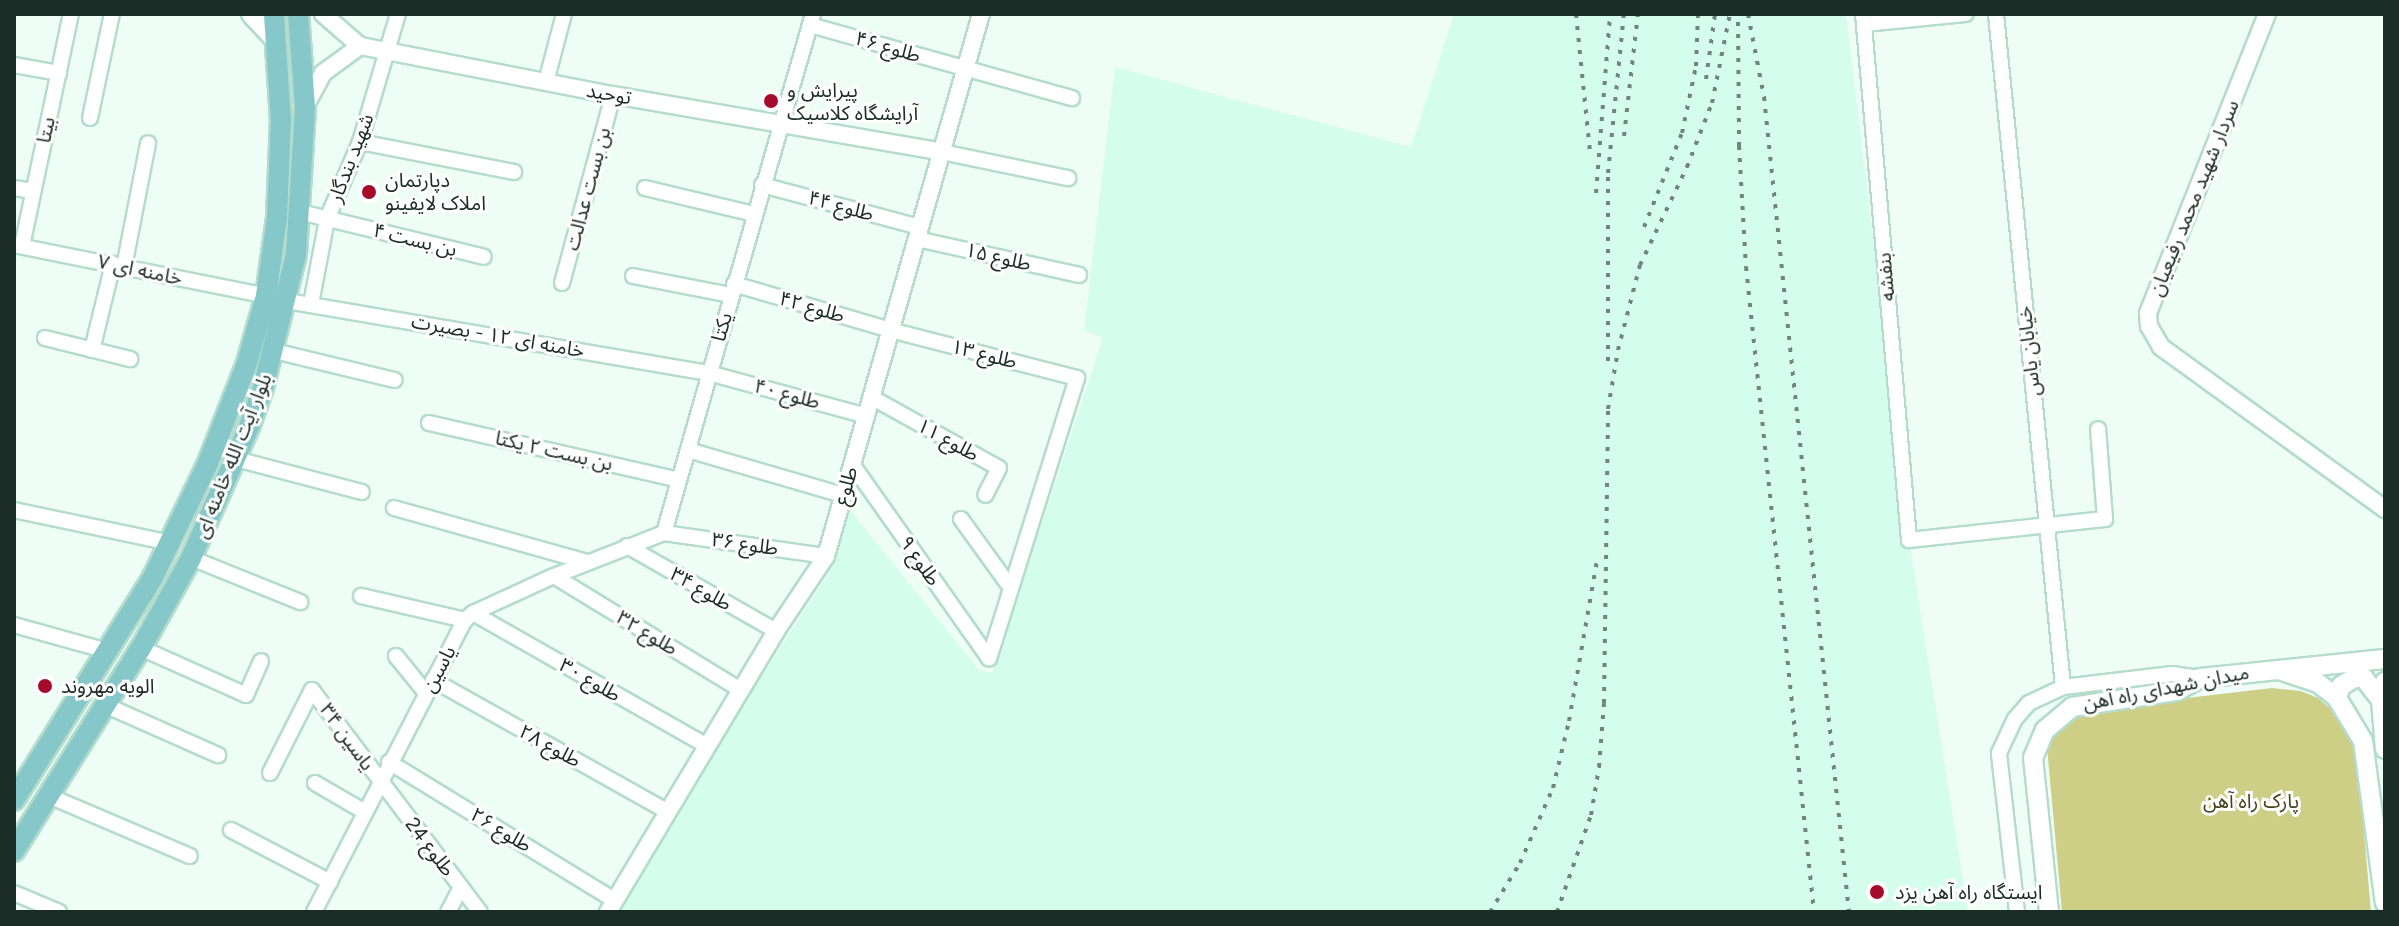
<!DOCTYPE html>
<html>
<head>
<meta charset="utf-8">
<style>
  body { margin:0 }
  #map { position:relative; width:2399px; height:926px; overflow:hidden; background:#eefef7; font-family:Figtree,"Noto Sans Arabic",sans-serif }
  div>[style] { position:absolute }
  .built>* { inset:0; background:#d5fded }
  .green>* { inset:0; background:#cdcf86 }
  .roads { filter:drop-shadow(2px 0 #b4dccc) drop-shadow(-2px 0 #b4dccc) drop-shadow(0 2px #b4dccc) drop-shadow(0 -2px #b4dccc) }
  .minor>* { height:14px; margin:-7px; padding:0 7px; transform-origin:7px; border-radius:7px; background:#fff }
  .tertiary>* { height:16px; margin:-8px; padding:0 8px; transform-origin:8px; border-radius:8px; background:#fff }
  .secondary>* { height:18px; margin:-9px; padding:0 9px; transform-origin:9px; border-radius:9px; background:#fff }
  .primary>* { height:20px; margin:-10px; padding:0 10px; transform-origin:10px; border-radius:10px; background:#86c7ca }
  .rail>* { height:4px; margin-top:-2px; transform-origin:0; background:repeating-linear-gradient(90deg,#73837d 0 4px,transparent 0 12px) }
  .dots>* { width:22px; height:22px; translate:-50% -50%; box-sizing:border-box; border:4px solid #fff; border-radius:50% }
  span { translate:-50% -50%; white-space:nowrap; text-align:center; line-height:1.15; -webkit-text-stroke:6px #fff; paint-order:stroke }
  .street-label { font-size:20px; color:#1b2b25 }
  .poi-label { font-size:20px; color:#1b2b25 }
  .left { translate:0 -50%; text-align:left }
  .park-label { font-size:20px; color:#42431c }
  .frame { position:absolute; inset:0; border:16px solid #1b2b25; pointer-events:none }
</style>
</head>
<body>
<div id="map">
  <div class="built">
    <div style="clip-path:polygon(1454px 14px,1846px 14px,1909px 540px,1968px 912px,615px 912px,635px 871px,827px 576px,849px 509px,980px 671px,993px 672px,1103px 338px,1084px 330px,1115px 67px,1411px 147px)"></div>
  </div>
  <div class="green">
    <div style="clip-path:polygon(2272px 688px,2301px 691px,2318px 698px,2350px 726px,2357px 752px,2371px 912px,2062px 912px,2047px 747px,2058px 728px,2078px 713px,2102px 708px)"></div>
  </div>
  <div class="roads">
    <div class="minor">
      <div style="left:1863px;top:14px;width:528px;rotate:85deg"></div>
      <div style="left:1909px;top:540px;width:197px;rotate:-6.1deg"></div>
      <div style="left:2105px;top:519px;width:90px;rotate:-94.4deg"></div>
      <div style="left:1996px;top:14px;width:676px;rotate:84.31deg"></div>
      <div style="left:1864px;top:24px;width:102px;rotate:-5.6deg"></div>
      <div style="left:810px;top:25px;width:272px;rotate:15.6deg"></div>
      <div style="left:14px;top:65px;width:46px;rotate:10.1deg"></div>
      <div style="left:546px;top:82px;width:70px;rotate:-75.2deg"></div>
      <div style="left:90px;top:118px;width:106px;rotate:-78.1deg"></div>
      <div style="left:360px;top:142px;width:157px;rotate:11deg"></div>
      <div style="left:942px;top:152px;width:129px;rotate:11.7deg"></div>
      <div style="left:762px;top:185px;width:163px;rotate:14.9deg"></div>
      <div style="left:14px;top:188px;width:19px;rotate:9deg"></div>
      <div style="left:645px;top:188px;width:112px;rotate:13.4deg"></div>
      <div style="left:300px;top:212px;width:189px;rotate:13.7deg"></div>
      <div style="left:917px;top:239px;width:166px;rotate:12.5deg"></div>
      <div style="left:14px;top:245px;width:257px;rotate:11.4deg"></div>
      <div style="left:22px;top:246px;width:237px;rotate:-78.1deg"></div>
      <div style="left:124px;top:267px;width:126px;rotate:-79deg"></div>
      <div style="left:633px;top:276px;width:100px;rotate:11deg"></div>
      <div style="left:562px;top:283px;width:195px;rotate:-74.8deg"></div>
      <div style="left:734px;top:284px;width:163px;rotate:16.4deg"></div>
      <div style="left:890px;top:330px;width:193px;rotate:14.4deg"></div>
      <div style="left:1077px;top:378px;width:294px;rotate:107.4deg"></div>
      <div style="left:287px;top:301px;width:428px;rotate:9.7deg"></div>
      <div style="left:709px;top:373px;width:163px;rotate:15.3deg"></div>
      <div style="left:311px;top:304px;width:86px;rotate:-79.3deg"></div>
      <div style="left:327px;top:219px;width:84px;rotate:-66.8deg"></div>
      <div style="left:360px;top:142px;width:134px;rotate:-73.5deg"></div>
      <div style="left:45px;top:338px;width:88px;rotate:13.9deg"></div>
      <div style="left:92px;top:350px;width:89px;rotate:-76.3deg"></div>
      <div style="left:274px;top:351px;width:124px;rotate:13.5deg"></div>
      <div style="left:871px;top:397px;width:146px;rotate:29deg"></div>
      <div style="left:999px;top:468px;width:30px;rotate:117deg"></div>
      <div style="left:429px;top:423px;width:256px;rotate:12.8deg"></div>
      <div style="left:688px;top:450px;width:161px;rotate:16.2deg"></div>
      <div style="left:236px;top:459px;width:130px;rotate:14.7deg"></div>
      <div style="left:852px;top:464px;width:237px;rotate:54.8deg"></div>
      <div style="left:394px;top:508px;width:201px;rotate:15.6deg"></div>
      <div style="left:14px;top:510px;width:160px;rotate:11.9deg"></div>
      <div style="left:961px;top:519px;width:85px;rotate:54.1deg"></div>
      <div style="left:664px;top:533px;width:540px;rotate:-73.98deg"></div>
      <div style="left:627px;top:546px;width:172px;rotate:29.7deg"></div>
      <div style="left:191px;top:558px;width:118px;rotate:22deg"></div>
      <div style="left:554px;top:576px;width:219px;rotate:31.4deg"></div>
      <div style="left:361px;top:596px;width:107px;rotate:13deg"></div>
      <div style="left:473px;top:613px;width:269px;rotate:29.6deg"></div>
      <div style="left:14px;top:625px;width:98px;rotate:15.5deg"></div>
      <div style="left:141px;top:648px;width:115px;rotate:24.1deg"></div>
      <div style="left:246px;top:695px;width:37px;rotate:-66deg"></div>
      <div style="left:396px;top:656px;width:48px;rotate:51deg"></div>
      <div style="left:433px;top:680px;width:267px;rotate:29.3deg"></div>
      <div style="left:105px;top:705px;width:124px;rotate:23.9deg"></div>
      <div style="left:389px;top:762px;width:263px;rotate:31.5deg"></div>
      <div style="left:270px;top:773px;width:93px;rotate:-63.2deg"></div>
      <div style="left:312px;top:690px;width:278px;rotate:52.9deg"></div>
      <div style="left:315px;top:783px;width:58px;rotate:30.1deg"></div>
      <div style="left:49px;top:796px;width:153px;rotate:23.1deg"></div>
      <div style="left:231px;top:830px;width:112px;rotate:27.7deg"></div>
      <div style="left:14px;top:893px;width:49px;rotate:22.9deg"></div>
      <div style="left:314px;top:912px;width:329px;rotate:-62.7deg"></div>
      <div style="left:465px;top:620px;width:11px;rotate:-41deg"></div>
      <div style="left:473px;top:613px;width:89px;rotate:-24.6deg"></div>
      <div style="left:554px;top:576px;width:118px;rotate:-21.4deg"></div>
      <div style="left:664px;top:533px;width:164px;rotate:8.1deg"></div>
      <div style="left:448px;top:912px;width:27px;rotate:-62deg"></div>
      <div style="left:2017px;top:912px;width:160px;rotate:-96.5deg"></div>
      <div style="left:1999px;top:753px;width:38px;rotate:-65deg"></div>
      <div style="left:2015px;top:719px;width:21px;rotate:-49deg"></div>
      <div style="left:2029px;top:703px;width:38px;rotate:-25deg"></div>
      <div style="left:2063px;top:687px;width:110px;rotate:-6.8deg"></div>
      <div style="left:2172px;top:674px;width:28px;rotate:8deg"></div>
    </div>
    <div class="tertiary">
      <div style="left:323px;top:14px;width:49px;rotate:40.9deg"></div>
      <div style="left:2267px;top:14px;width:322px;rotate:111.7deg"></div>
      <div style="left:2148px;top:313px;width:13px;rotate:86deg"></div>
      <div style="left:2149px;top:326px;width:24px;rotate:60deg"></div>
      <div style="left:2161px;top:347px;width:276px;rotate:35.9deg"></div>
      <div style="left:305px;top:107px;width:38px;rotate:-62deg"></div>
      <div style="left:323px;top:73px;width:46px;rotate:-36.1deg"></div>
      <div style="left:360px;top:46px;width:258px;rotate:11deg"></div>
      <div style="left:613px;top:95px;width:334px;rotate:9.8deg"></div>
      <div style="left:608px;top:912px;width:327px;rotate:-59.1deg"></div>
      <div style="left:776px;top:631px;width:90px;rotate:-56.3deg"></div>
      <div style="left:826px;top:556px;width:564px;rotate:-74.04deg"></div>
    </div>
    <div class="secondary">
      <div style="left:251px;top:14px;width:38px;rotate:47deg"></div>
      <div style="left:2279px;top:670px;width:41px;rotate:18.4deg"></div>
      <div style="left:2318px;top:683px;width:24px;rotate:38deg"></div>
      <div style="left:2385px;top:682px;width:18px;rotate:103deg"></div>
      <div style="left:2381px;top:700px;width:49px;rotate:85.3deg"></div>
      <div style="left:2381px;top:700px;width:28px;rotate:-128deg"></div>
      <div style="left:2364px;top:678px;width:10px;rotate:180deg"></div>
      <div style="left:2354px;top:678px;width:15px;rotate:148deg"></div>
      <div style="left:2341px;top:686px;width:13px;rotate:108deg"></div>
      <div style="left:2337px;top:698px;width:50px;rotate:58.8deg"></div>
      <div style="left:2363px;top:741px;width:163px;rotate:82.3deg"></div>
      <div style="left:2049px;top:912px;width:155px;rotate:-95.9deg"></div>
      <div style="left:2033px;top:758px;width:30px;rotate:-67deg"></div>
      <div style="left:2045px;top:730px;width:35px;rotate:-40deg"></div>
      <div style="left:2072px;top:707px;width:106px;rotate:-8.7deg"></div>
      <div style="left:2177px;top:691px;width:26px;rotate:-29deg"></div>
      <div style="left:2200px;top:678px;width:186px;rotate:-5.9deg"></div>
    </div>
    <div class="primary">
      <div style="left:14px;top:800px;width:261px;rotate:-58deg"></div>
      <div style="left:152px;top:579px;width:129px;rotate:-64.2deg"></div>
      <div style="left:208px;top:463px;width:107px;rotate:-68.7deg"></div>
      <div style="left:247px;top:363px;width:70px;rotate:-74.2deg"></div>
      <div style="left:266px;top:296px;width:79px;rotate:-82deg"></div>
      <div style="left:277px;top:218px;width:98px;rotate:-87.7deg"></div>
      <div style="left:281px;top:120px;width:106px;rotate:-93.8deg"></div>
      <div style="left:14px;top:851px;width:239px;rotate:-58deg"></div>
      <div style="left:141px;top:648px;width:103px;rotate:-60.9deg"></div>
      <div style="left:191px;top:558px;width:143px;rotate:-66.1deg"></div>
      <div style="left:249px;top:427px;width:41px;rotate:-70.3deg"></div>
      <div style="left:263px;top:388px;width:137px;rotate:-76.1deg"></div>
      <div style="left:296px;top:255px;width:148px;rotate:-86.5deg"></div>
      <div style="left:305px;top:107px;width:93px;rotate:-94.3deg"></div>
    </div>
  </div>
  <div class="rail">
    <div style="left:1576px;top:14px;width:140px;rotate:84.2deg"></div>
    <div style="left:1748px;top:14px;width:85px;rotate:79.1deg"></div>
    <div style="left:1764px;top:97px;width:819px;rotate:84.05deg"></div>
    <div style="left:1738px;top:22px;width:124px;rotate:89.5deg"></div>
    <div style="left:1739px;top:146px;width:121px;rotate:86.7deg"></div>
    <div style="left:1746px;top:267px;width:649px;rotate:83.98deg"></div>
    <div style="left:1706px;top:79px;width:66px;rotate:-82.1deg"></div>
    <div style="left:1624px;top:136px;width:123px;rotate:-83.5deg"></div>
    <div style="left:1596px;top:193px;width:180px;rotate:-85.5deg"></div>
    <div style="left:1644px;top:227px;width:101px;rotate:-68deg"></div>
    <div style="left:1682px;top:133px;width:68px;rotate:-78.2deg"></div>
    <div style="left:1696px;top:66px;width:52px;rotate:-87.8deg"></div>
    <div style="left:1608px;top:361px;width:188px;rotate:-90deg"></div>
    <div style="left:1608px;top:173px;width:160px;rotate:-84.3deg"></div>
    <div style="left:1490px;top:912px;width:57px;rotate:-58.5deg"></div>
    <div style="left:1520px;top:863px;width:82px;rotate:-66.3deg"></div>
    <div style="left:1553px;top:788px;width:69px;rotate:-76.6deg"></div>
    <div style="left:1569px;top:721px;width:163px;rotate:-80.1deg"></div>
    <div style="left:1557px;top:912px;width:103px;rotate:-70.7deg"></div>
    <div style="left:1591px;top:815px;width:49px;rotate:-80.5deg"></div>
    <div style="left:1599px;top:767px;width:64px;rotate:-85.5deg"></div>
    <div style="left:1604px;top:703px;width:294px;rotate:-89.2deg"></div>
    <div style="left:1608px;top:409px;width:60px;rotate:-80.4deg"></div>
    <div style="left:1618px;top:350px;width:88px;rotate:-75.5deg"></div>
    <div style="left:1640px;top:265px;width:109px;rotate:-64.4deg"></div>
    <div style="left:1687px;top:167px;width:69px;rotate:-68.7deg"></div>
    <div style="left:1712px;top:103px;width:91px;rotate:-78.6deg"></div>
  </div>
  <div class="dots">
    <div style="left:771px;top:101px;background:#a50b2a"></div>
    <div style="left:369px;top:192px;background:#a50b2a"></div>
    <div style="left:45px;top:686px;background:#a50b2a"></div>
    <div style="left:1877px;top:892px;background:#a50b2a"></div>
  </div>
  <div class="street-label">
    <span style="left:888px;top:47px;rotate:16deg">طلوع ۴۶</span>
    <span style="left:609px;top:94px;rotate:10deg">توحید</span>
    <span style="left:46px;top:130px;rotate:-78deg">بیتا</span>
    <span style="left:351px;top:158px;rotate:-69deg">شهید بندگار</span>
    <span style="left:588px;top:189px;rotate:-75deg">بن بست عدالت</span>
    <span style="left:2194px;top:198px;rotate:-68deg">سردار شهید محمد رفیعیان</span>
    <span style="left:841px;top:206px;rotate:15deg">طلوع ۴۴</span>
    <span style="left:415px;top:240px;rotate:14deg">بن بست ۴</span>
    <span style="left:998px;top:257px;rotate:13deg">طلوع ۱۵</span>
    <span style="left:140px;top:270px;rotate:12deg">خامنه ای ۷</span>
    <span style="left:1886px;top:277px;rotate:-95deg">بنفشه</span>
    <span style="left:812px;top:307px;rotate:16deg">طلوع ۴۲</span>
    <span style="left:722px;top:327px;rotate:-74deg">یکتا</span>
    <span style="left:498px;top:336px;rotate:10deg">خامنه ای ۱۲ - بصیرت</span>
    <span style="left:2029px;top:351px;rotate:-96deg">خیابان یاس</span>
    <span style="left:984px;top:354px;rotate:14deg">طلوع ۱۳</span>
    <span style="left:787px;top:394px;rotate:15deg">طلوع ۴۰</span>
    <span style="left:948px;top:440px;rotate:29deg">طلوع ۱۱</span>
    <span style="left:554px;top:451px;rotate:13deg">بن بست ۲ یکتا</span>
    <span style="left:233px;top:456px;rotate:-68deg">بلوار آیت الله خامنه ای</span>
    <span style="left:846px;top:486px;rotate:-74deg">طلوع</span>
    <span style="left:745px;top:544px;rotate:8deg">طلوع ۳۶</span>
    <span style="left:920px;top:561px;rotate:55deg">طلوع ۹</span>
    <span style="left:701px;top:589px;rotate:30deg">طلوع ۳۴</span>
    <span style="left:647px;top:633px;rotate:31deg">طلوع ۳۲</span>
    <span style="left:439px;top:669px;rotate:-62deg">یاسین</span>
    <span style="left:590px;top:680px;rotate:30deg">طلوع ۳۰</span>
    <span style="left:2166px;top:688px;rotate:-11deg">میدان شهدای راه آهن</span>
    <span style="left:347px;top:737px;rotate:54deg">یاسین ۳۴</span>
    <span style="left:550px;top:746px;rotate:29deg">طلوع ۲۸</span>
    <span style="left:501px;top:830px;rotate:31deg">طلوع ۲۶</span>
    <span style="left:430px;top:847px;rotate:53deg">طلوع 24</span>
  </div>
  <div class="poi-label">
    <span class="left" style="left:787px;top:102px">پیرایش و<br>آرایشگاه کلاسیک</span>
    <span class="left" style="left:385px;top:192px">دپارتمان<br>املاک لایفینو</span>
    <span class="left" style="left:61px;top:686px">الویه مهروند</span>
    <span class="left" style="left:1895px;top:892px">ایستگاه راه آهن یزد</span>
  </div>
  <div class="park-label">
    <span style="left:2251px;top:801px">پارک راه آهن</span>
  </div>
  <div class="frame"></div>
</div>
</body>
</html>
